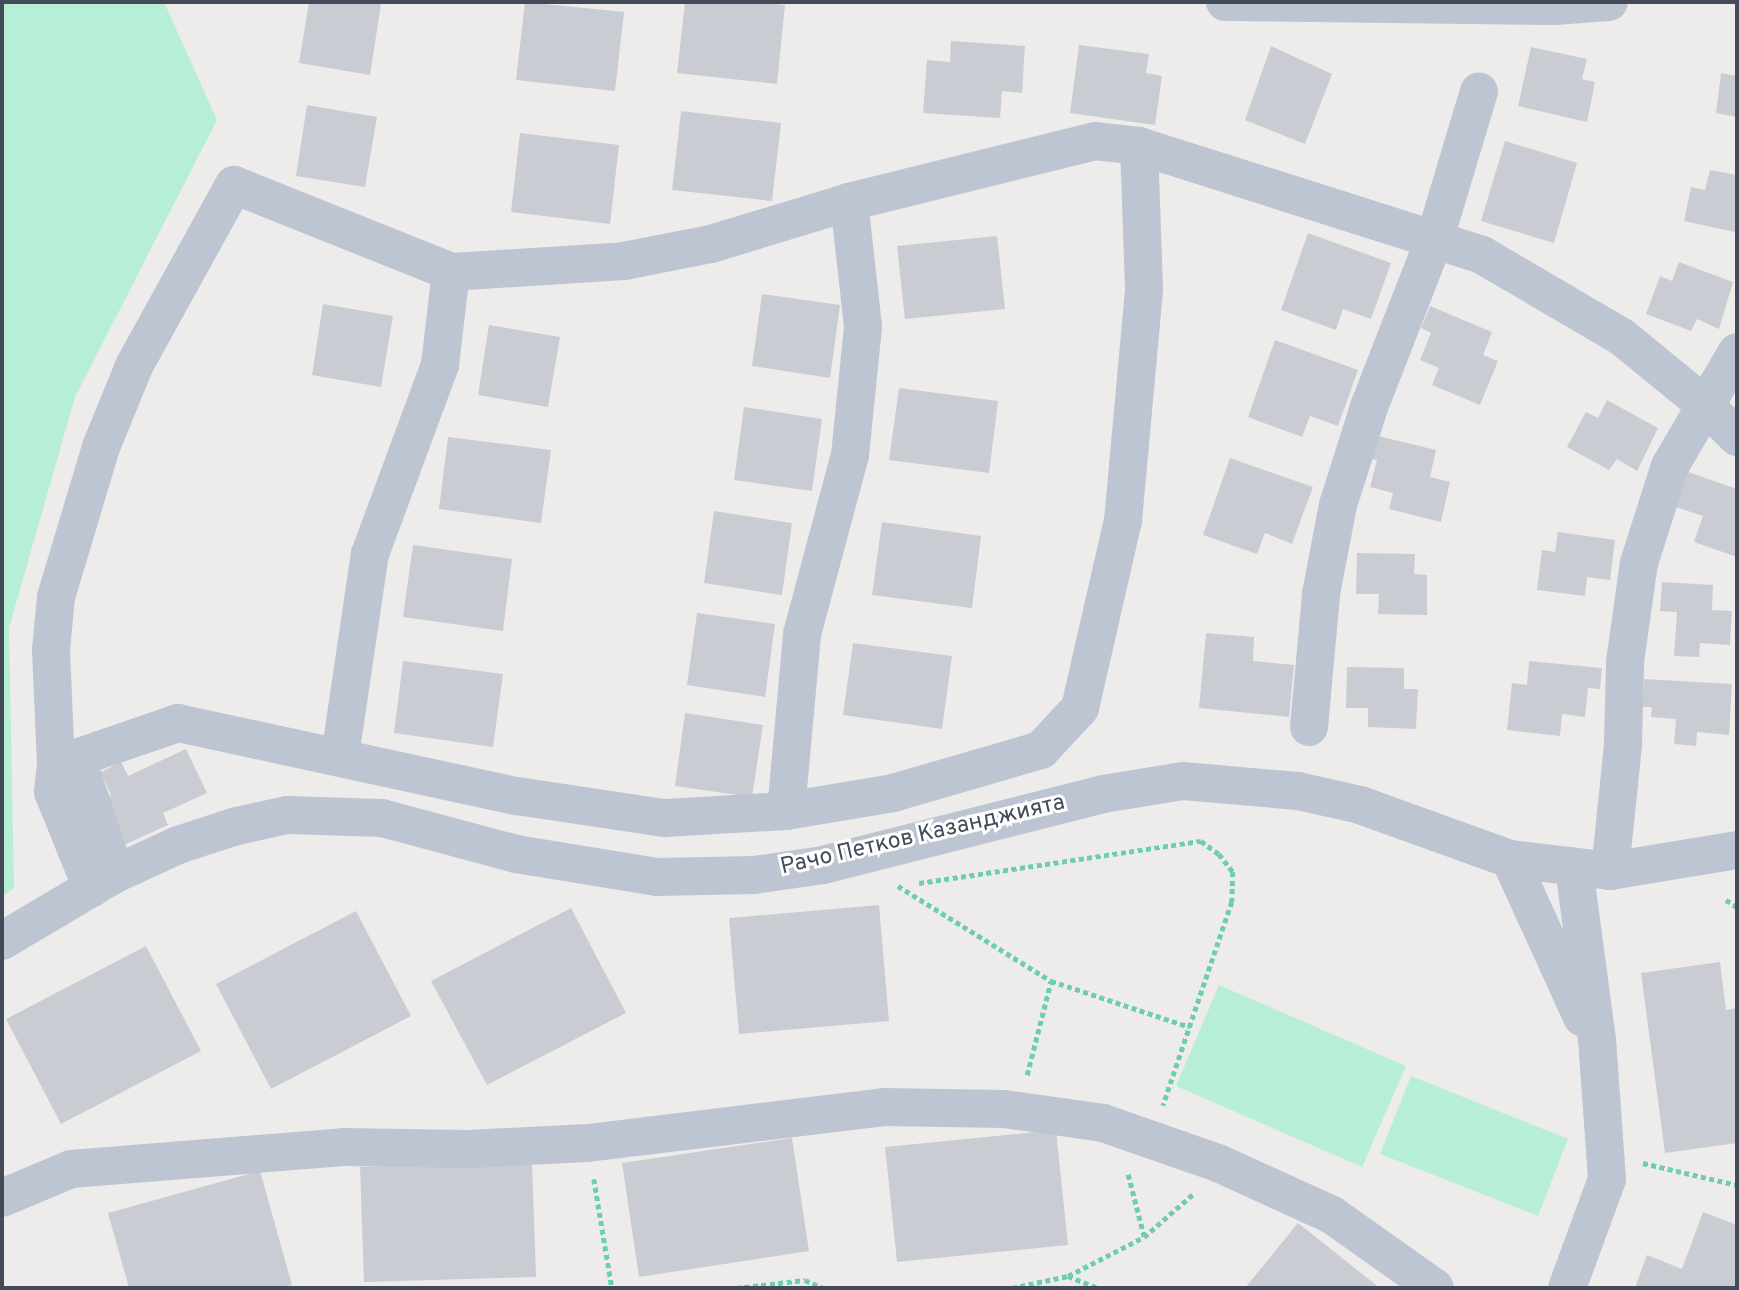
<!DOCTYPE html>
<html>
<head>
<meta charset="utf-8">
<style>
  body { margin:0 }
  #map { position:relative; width:1739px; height:1290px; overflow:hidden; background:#eeeceb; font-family:Overpass,sans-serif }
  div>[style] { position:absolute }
  .green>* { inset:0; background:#b6efd5 }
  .building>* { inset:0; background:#caccd4 }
  .path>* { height:4.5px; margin-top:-2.25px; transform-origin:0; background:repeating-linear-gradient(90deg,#6dcead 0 5px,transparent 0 8.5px) }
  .minor>* { height:38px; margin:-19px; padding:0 19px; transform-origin:19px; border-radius:19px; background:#bec5d2 }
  span { translate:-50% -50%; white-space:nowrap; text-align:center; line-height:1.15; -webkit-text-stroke:6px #fff; paint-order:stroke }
  .street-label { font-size:23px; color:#434b59 }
  .frame { position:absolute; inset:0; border:4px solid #434b59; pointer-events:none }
</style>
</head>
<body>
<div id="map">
  <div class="green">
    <div style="clip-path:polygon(2px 2px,164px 2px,217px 120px,75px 397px,9px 628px,14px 888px,2px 897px)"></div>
    <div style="clip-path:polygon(1219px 985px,1406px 1066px,1362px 1167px,1176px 1086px)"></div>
    <div style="clip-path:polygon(1411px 1076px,1568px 1139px,1538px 1216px,1380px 1154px)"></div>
  </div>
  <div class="building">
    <div style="clip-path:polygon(309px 2px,381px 4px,370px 75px,299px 63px)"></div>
    <div style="clip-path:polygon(525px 2px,624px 12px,615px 91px,516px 80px)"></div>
    <div style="clip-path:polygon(685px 2px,753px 2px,785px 5px,777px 84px,677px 73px)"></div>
    <div style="clip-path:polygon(951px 41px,1025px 46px,1022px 93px,1002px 91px,1000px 118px,923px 113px,927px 60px,950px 62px)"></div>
    <div style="clip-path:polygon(1079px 45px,1149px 54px,1146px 73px,1162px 76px,1155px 125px,1070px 113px)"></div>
    <div style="clip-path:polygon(1271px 46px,1332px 74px,1305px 144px,1245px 120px)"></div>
    <div style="clip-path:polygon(1531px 47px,1587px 59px,1582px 79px,1595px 82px,1587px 122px,1518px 106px)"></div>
    <div style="clip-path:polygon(1721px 73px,1737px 76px,1737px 117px,1716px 113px)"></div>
    <div style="clip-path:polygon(307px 105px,377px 117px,365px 187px,296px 176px)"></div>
    <div style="clip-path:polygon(681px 111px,781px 123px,772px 201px,672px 190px)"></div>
    <div style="clip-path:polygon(520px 133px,619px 145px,610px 224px,511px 212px)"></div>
    <div style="clip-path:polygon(1505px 141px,1577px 163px,1554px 243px,1481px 221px)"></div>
    <div style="clip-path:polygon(1710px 170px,1737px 175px,1735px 232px,1684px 221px,1691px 187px,1705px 190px)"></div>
    <div style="clip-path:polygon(1308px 233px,1391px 263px,1371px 319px,1343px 309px,1336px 330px,1281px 310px)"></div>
    <div style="clip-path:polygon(997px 236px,1005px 309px,905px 319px,897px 246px)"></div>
    <div style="clip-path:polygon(1679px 262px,1733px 282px,1719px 329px,1697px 319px,1691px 331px,1646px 314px,1660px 276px,1672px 281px)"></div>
    <div style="clip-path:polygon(762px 294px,840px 305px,830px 378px,752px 366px)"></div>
    <div style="clip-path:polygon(323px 304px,393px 316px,381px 387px,312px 375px)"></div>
    <div style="clip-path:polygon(1430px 306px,1492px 332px,1483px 355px,1498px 361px,1480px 405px,1432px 385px,1439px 368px,1420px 360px,1431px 333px,1421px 328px)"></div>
    <div style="clip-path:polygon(489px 325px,560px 337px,548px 407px,478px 395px)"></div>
    <div style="clip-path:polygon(1275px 340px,1358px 370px,1338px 426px,1310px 416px,1302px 437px,1248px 417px)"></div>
    <div style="clip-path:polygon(899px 388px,998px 401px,989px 473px,889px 460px)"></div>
    <div style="clip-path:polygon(1607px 400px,1658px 428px,1637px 471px,1617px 459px,1609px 470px,1567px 447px,1586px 412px,1598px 418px)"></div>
    <div style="clip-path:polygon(744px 407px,822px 419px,812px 491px,734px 480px)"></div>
    <div style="clip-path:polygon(1370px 434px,1436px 450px,1430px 477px,1450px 482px,1441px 522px,1389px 509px,1393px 493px,1370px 487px,1377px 460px,1364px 457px)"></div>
    <div style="clip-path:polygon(448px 437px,551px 450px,541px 523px,439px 509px)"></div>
    <div style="clip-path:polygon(1230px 458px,1313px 487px,1292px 544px,1265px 533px,1257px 554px,1203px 535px)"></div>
    <div style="clip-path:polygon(1688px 472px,1737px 489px,1737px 557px,1694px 542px,1703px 516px,1676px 507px)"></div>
    <div style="clip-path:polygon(714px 511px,792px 523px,782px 595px,704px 583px)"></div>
    <div style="clip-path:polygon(882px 522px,981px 536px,972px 608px,872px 595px)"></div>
    <div style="clip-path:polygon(1558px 532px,1615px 540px,1610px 580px,1587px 577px,1585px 596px,1537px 590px,1542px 550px,1555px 552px)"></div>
    <div style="clip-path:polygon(413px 545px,512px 559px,503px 631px,403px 617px)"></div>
    <div style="clip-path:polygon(1357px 553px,1415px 554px,1414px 574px,1427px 575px,1427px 615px,1378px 614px,1379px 594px,1356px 594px)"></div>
    <div style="clip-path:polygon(1662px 582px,1713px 585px,1712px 610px,1732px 611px,1730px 645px,1700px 643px,1699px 657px,1674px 656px,1677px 612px,1660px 611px)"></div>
    <div style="clip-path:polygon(697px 613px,775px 624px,765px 697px,687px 685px)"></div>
    <div style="clip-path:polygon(1206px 633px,1254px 637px,1253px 661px,1294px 665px,1289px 717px,1199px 708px)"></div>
    <div style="clip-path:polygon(853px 643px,952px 656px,942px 729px,843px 715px)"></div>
    <div style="clip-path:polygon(403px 661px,503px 674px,493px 747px,394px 733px)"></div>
    <div style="clip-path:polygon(1529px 661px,1602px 668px,1600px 689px,1588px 688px,1585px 717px,1562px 714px,1560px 736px,1507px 730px,1512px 683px,1527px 685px)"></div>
    <div style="clip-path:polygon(1347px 667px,1404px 668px,1404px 689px,1418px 689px,1416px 729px,1368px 727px,1368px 708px,1346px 708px)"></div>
    <div style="clip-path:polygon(1644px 679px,1732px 684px,1729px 735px,1697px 732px,1696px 746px,1674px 744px,1676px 719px,1651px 717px,1652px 707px,1642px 707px)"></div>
    <div style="clip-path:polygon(685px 713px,763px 725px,752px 797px,675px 786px)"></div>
    <div style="clip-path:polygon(186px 749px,207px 793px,163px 813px,168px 825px,122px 846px,100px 800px,111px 795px,101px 772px,121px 762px,128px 776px)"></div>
    <div style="clip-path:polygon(879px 905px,889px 1021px,739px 1034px,729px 918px)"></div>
    <div style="clip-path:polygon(571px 908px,626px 1013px,487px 1085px,431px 981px)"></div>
    <div style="clip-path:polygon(356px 911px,411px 1016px,271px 1089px,216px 984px)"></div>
    <div style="clip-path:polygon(146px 946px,201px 1051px,61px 1124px,6px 1019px)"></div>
    <div style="clip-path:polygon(1720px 962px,1726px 1010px,1737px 1008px,1737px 1143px,1665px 1153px,1641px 973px)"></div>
    <div style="clip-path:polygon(1056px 1130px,1068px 1245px,897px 1262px,885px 1147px)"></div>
    <div style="clip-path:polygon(792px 1138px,809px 1251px,639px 1277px,622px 1163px)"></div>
    <div style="clip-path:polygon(532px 1162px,536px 1277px,364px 1282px,360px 1167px)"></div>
    <div style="clip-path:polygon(260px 1171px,292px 1285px,280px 1288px,129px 1288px,108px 1213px)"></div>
    <div style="clip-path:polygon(1703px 1212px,1737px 1225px,1737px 1288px,1635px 1288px,1647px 1255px,1682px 1269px)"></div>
    <div style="clip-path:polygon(1298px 1223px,1380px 1288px,1245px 1288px)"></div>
  </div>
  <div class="path">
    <div style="left:919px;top:883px;width:285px;rotate:-8.5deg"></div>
    <div style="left:1201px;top:841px;width:22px;rotate:36deg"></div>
    <div style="left:1219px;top:854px;width:23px;rotate:52deg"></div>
    <div style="left:1233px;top:872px;width:30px;rotate:92deg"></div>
    <div style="left:1232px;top:902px;width:215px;rotate:108.7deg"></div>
    <div style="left:898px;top:886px;width:180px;rotate:31.8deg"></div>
    <div style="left:1051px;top:981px;width:146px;rotate:18.3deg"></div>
    <div style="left:1726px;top:900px;width:13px;rotate:32deg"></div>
    <div style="left:1027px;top:1075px;width:97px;rotate:-75.7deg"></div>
    <div style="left:1643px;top:1163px;width:97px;rotate:13.2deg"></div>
    <div style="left:594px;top:1179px;width:110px;rotate:80.6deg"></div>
    <div style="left:1144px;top:1237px;width:65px;rotate:-41.3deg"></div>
    <div style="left:1068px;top:1276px;width:85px;rotate:-27.2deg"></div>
    <div style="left:1144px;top:1237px;width:68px;rotate:-104.4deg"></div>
    <div style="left:736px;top:1288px;width:69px;rotate:-6.6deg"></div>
    <div style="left:805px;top:1280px;width:20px;rotate:24deg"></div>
    <div style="left:1012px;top:1288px;width:57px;rotate:-12.1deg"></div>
    <div style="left:1068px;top:1276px;width:31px;rotate:22deg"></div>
  </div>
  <div class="minor">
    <div style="left:1225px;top:2px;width:330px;rotate:0.7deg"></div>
    <div style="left:1555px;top:6px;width:54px;rotate:-4.2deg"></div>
    <div style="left:1309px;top:727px;width:134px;rotate:-84.8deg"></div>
    <div style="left:1321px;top:594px;width:91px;rotate:-79.2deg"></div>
    <div style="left:1338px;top:505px;width:103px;rotate:-72.4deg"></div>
    <div style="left:1369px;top:407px;width:181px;rotate:-68.7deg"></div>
    <div style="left:1435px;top:238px;width:153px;rotate:-73.3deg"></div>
    <div style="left:340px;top:756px;width:204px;rotate:-81.6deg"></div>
    <div style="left:370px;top:554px;width:202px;rotate:-69.7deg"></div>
    <div style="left:440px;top:365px;width:94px;rotate:-83.3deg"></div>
    <div style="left:56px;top:765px;width:129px;rotate:-19deg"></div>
    <div style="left:178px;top:723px;width:347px;rotate:12.2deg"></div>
    <div style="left:517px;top:796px;width:150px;rotate:8.5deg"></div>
    <div style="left:665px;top:818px;width:121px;rotate:-3.3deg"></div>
    <div style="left:786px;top:811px;width:109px;rotate:-9.5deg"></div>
    <div style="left:893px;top:793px;width:154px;rotate:-16.2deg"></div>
    <div style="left:1041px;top:750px;width:57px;rotate:-47.1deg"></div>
    <div style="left:1080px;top:708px;width:192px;rotate:-77.1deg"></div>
    <div style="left:1123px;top:521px;width:234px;rotate:-84.8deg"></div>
    <div style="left:1144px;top:288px;width:142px;rotate:-92deg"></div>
    <div style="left:56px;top:765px;width:32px;rotate:28deg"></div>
    <div style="left:84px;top:780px;width:99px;rotate:71.7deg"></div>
    <div style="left:786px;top:811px;width:178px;rotate:-84.8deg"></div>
    <div style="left:802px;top:634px;width:185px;rotate:-75deg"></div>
    <div style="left:850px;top:455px;width:130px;rotate:-84.2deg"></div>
    <div style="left:863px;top:326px;width:125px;rotate:-96.4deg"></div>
    <div style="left:1510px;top:859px;width:174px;rotate:65.5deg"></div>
    <div style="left:1610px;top:871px;width:127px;rotate:-84.1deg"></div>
    <div style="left:1623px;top:745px;width:83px;rotate:-88.6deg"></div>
    <div style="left:1625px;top:662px;width:100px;rotate:-82deg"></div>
    <div style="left:1639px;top:563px;width:102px;rotate:-72.3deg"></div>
    <div style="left:1670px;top:466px;width:132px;rotate:-59.6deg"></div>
    <div style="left:92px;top:888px;width:104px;rotate:-112.1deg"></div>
    <div style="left:53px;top:792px;width:27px;rotate:-84deg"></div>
    <div style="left:56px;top:765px;width:115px;rotate:-92.5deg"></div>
    <div style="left:51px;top:650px;width:53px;rotate:-84.6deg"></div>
    <div style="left:56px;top:597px;width:157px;rotate:-73.3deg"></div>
    <div style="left:101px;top:447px;width:87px;rotate:-67.8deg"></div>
    <div style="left:134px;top:366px;width:207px;rotate:-61.1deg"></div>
    <div style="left:234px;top:185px;width:234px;rotate:21.8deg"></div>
    <div style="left:451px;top:272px;width:173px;rotate:-3.6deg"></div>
    <div style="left:624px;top:261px;width:89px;rotate:-11.1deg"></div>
    <div style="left:711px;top:244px;width:144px;rotate:-16.9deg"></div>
    <div style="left:849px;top:202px;width:253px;rotate:-13.9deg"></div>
    <div style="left:1095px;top:141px;width:44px;rotate:6.5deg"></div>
    <div style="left:1139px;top:146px;width:360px;rotate:17.6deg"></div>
    <div style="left:1482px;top:255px;width:162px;rotate:30.4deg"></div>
    <div style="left:1622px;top:337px;width:106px;rotate:39.3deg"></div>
    <div style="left:1704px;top:404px;width:47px;rotate:45deg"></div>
    <div style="left:2px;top:941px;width:131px;rotate:-30.7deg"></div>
    <div style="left:115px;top:874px;width:69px;rotate:-24.7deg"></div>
    <div style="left:178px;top:845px;width:62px;rotate:-17.9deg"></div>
    <div style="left:237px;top:826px;width:51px;rotate:-12.4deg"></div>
    <div style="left:287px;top:815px;width:95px;rotate:1.8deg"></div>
    <div style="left:382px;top:818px;width:139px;rotate:15deg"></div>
    <div style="left:516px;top:854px;width:143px;rotate:9.3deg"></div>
    <div style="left:657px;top:877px;width:97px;rotate:-1.2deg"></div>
    <div style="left:754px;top:875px;width:70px;rotate:-8.2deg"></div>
    <div style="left:823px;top:865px;width:289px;rotate:-14.2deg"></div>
    <div style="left:1103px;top:794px;width:81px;rotate:-9.2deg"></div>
    <div style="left:1183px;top:781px;width:115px;rotate:5deg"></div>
    <div style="left:1298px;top:791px;width:64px;rotate:12.7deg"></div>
    <div style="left:1360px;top:805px;width:159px;rotate:19.8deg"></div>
    <div style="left:1510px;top:859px;width:101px;rotate:6.8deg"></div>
    <div style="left:1610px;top:871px;width:129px;rotate:-9.4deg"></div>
    <div style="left:2px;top:1198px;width:75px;rotate:-22.8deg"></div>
    <div style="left:71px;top:1169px;width:273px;rotate:-4.6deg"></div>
    <div style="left:343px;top:1147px;width:125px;rotate:0.9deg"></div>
    <div style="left:468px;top:1149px;width:120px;rotate:-2.9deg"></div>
    <div style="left:588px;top:1143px;width:298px;rotate:-6.9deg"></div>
    <div style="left:884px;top:1107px;width:120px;rotate:1deg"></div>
    <div style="left:1004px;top:1109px;width:100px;rotate:8deg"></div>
    <div style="left:1103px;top:1123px;width:122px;rotate:19.2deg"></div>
    <div style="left:1218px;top:1163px;width:125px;rotate:24.5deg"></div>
    <div style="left:1332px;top:1215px;width:126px;rotate:35.3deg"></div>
    <div style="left:1567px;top:1288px;width:116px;rotate:-69.8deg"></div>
    <div style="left:1607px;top:1179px;width:139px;rotate:-94.1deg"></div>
    <div style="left:1597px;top:1040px;width:175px;rotate:-97.6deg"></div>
  </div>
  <div class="street-label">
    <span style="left:923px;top:836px;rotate:-13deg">Рачо Петков Казанджията</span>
  </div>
  <div class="frame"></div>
</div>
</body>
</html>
